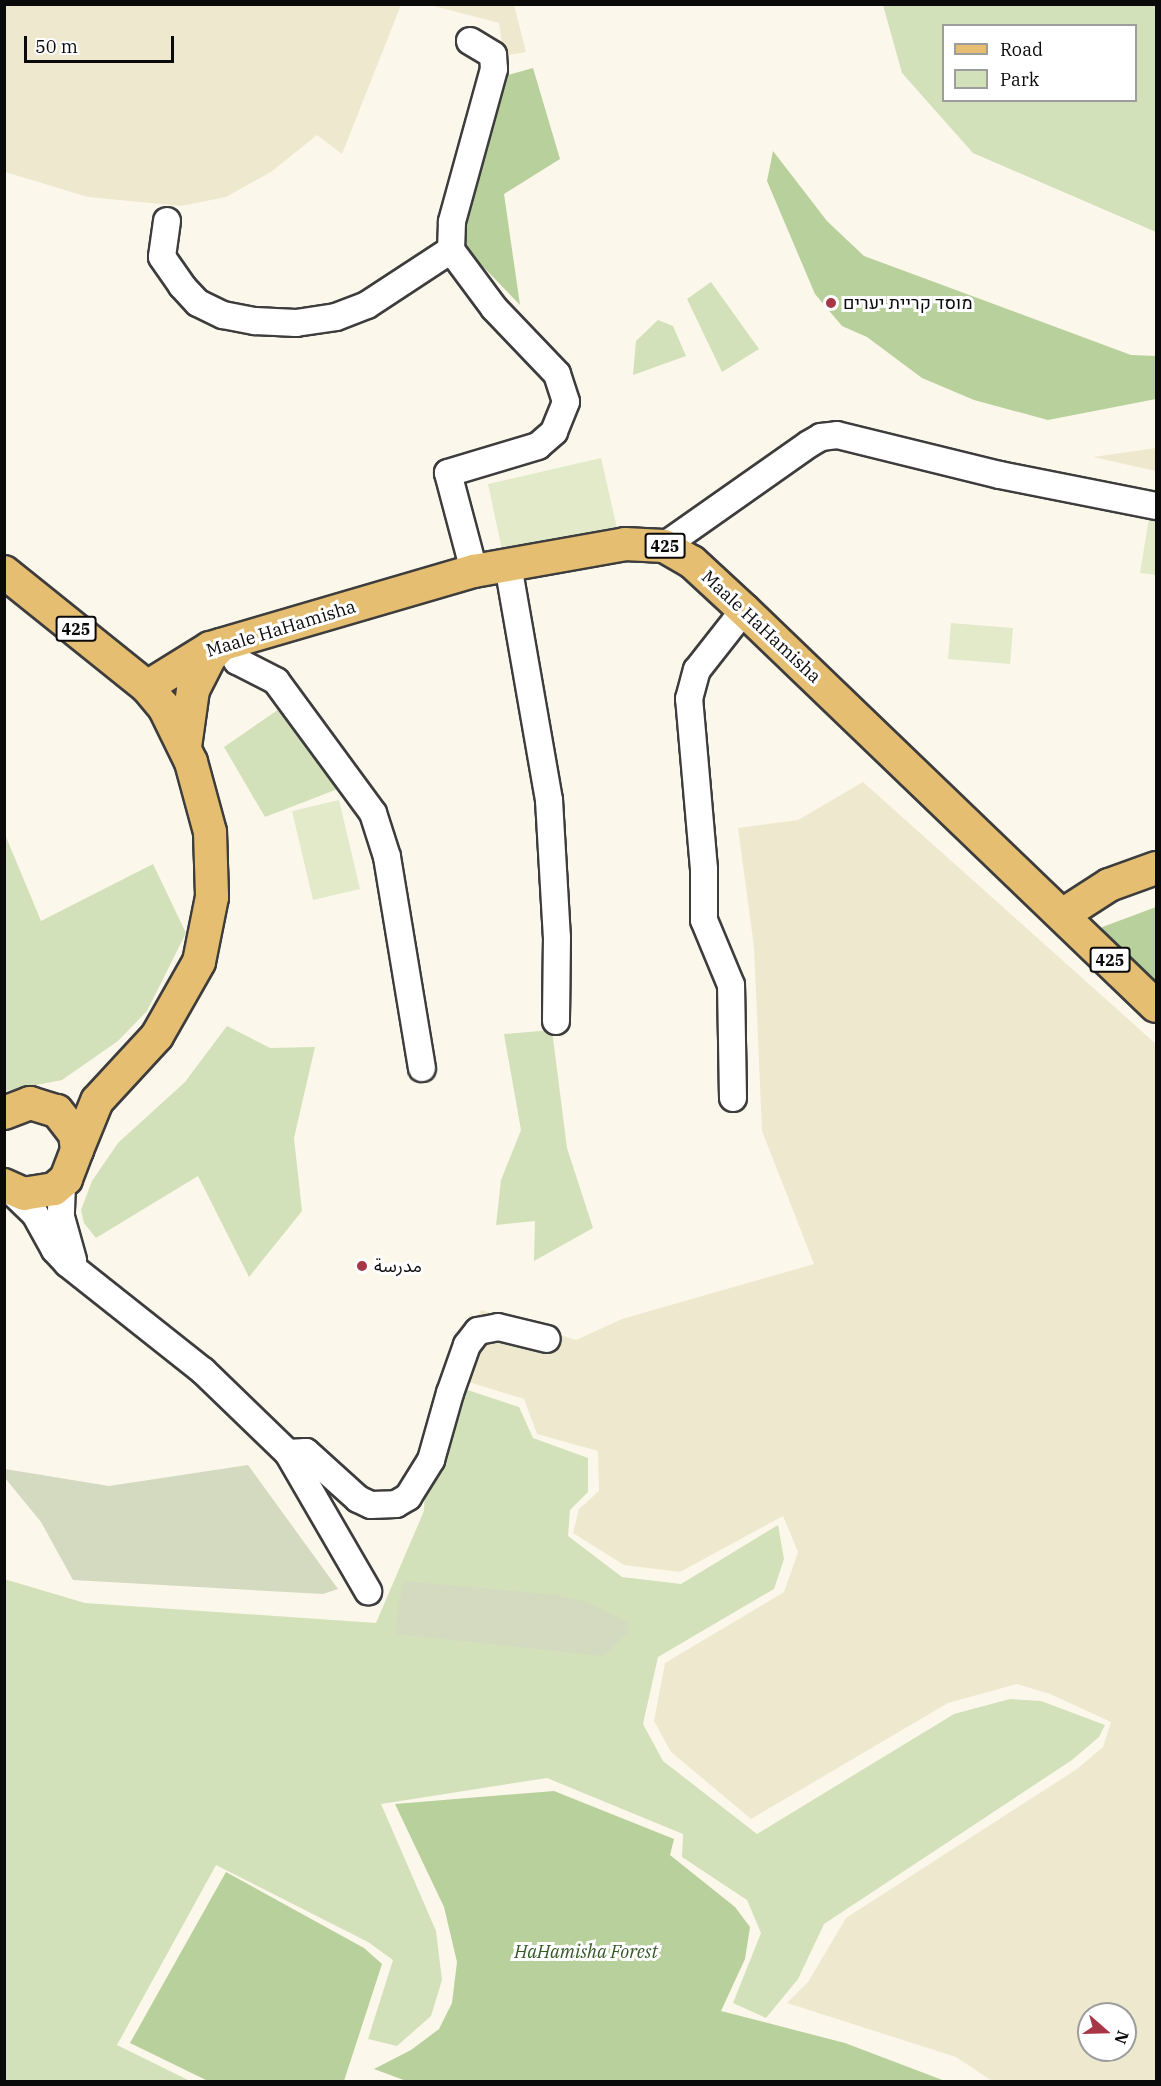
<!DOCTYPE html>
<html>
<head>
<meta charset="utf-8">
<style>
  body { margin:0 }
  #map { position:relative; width:1161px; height:2086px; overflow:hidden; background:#fcf7eb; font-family:"IBM Plex Serif","Noto Sans Arabic",Heebo,serif }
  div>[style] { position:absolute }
  .farmland>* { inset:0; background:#eee9ce }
  .green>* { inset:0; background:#d2e1b9 }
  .forest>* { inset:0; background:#b8d09b }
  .cemetery>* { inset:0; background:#d4dabf }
  .pitch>* { inset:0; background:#e2eaca }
  .roads { filter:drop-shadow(2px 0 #3d3d3d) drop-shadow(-2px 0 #3d3d3d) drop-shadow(0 2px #3d3d3d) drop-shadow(0 -2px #3d3d3d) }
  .minor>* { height:26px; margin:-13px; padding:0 13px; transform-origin:13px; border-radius:13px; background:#fff }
  .major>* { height:32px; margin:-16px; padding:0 16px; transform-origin:16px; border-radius:16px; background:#e6be71 }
  .dots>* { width:16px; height:16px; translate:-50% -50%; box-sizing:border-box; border:3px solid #fff; border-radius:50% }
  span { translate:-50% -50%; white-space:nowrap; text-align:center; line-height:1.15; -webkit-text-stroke:6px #fff; paint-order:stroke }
  .shield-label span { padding:2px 4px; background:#fff; border:2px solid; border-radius:4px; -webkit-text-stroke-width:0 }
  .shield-label { font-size:16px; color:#0a0a0a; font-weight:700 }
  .poi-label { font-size:18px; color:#0a0a0a }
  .left { translate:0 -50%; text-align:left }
  .street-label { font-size:18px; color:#0a0a0a }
  .park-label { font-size:18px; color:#345824; font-style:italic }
  .frame { position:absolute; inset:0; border:6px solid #0a0a0a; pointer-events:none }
  .legend { position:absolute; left:942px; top:24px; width:195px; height:78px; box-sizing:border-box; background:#fff; border:2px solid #9d9d9d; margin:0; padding:8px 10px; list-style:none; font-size:18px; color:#0a0a0a }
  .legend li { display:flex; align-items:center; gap:12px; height:30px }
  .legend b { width:30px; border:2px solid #9d9d9d }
  .north { position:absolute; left:1077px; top:2002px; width:60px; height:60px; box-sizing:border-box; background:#fff; border:2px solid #9d9d9d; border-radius:50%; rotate:110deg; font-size:16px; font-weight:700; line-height:24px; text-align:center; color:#0a0a0a }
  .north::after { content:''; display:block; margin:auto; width:21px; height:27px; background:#a73646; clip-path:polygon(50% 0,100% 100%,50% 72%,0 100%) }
  .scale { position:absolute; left:24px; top:36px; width:150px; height:27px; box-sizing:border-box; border:3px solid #0a0a0a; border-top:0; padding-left:8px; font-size:18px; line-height:21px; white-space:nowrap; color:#0a0a0a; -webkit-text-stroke:4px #fff; paint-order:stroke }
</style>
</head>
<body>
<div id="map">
  <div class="farmland">
    <div style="clip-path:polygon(4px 5px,5px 4px,401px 5px,342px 154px,317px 135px,271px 172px,226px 197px,181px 206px,88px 197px,5px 172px)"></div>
    <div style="clip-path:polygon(430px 5px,514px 5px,526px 52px,504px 56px,499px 23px)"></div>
    <div style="clip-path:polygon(1156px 448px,1156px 471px,1093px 457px)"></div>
    <div style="clip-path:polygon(evenodd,863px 782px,1156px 1044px,1156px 2081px,992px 2081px,956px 2057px,787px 2003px,808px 1982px,846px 1918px,1077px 1769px,1103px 1747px,1111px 1722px,1050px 1694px,1017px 1684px,948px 1703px,751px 1819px,671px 1752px,654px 1721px,665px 1663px,784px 1592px,798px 1552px,783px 1516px,680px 1572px,624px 1565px,573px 1533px,579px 1509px,599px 1491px,598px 1451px,537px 1434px,524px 1399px,449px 1376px,481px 1310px,576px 1340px,622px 1319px,814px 1264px,762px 1131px,754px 947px,738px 828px,798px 820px,863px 782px,1089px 2014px,1125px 2014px,1125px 2050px,1089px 2050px,1089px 2014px)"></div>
  </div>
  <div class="green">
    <div style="clip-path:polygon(evenodd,883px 5px,1156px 5px,1156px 232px,973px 153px,902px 73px,883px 5px,944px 26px,1136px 26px,1136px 100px,944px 100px,944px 26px)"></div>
    <div style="clip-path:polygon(711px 282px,759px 349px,722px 372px,687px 299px)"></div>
    <div style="clip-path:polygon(658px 320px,673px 326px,686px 356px,633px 375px,636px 341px)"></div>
    <div style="clip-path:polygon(279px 709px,343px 787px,265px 817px,224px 747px)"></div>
    <div style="clip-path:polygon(4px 832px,41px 921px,153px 864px,186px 933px,147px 1011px,118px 1041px,62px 1080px,5px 1091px)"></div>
    <div style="clip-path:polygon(227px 1026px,270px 1048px,315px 1047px,294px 1138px,302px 1211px,249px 1277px,198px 1176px,96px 1238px,84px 1223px,81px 1210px,92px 1181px,118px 1143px,185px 1082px)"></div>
    <div style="clip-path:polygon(552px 1030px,567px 1148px,593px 1228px,534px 1261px,535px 1221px,496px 1225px,501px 1180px,521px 1130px,504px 1034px)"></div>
    <div style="clip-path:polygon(449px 1384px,519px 1407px,533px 1438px,588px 1458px,588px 1492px,570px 1510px,568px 1536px,622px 1577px,681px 1584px,778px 1525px,784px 1559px,774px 1589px,658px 1657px,643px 1724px,663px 1761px,757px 1834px,954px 1714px,1010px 1699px,1041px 1701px,1105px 1725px,1099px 1737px,1072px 1760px,824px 1924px,798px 1979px,766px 2018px,733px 2003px,761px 1933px,747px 1900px,682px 1857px,683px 1834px,547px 1778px,381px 1804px,436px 1931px,442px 1980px,431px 2016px,397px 2046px,368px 2039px,393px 1960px,368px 1942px,216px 1865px,117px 2045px,190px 2081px,5px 2081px,4px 1579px,85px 1603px,376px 1623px,424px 1511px,426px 1459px)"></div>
  </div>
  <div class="forest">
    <div style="clip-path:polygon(533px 68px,560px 159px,504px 194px,520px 305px,467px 250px,461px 236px,504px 76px)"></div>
    <div style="clip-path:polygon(773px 151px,827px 221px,864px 256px,1131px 355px,1156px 356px,1156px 399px,1048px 420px,974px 400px,922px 378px,867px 337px,842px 326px,815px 294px,767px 181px)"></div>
    <div style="clip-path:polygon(1156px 907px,1156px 1011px,1097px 929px)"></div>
    <div style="clip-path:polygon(554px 1791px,674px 1839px,670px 1855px,735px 1907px,750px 1927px,745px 1959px,721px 2011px,845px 2043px,945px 2081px,409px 2082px,374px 2069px,411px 2050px,439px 2029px,452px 2003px,457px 1962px,444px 1907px,395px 1804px)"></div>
    <div style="clip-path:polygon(226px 1872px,364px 1948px,382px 1964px,344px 2081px,208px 2081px,130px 2043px)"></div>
  </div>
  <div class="cemetery">
    <div style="clip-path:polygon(248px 1465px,338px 1589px,323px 1594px,73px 1580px,41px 1522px,5px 1478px,5px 1469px,109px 1486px)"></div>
    <div style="clip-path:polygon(403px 1581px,556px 1595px,586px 1602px,627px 1622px,628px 1632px,604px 1656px,395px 1634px)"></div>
  </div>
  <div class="pitch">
    <div style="clip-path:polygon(601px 458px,617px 528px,503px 554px,488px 484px)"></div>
    <div style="clip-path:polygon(1149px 518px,1156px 519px,1156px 575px,1140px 573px)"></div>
    <div style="clip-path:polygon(951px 623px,1013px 628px,1010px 664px,948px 659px)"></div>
    <div style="clip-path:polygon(339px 800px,360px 889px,313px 900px,292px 811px)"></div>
  </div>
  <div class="roads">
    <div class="minor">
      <div style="left:470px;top:41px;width:27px;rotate:31deg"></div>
      <div style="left:493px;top:55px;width:14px;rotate:86deg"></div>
      <div style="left:494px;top:69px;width:159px;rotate:105.4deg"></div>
      <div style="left:452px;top:222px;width:28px;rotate:92deg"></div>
      <div style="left:451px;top:250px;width:72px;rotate:53.4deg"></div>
      <div style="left:494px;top:308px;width:91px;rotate:46.3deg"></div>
      <div style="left:557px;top:374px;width:29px;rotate:72deg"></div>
      <div style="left:566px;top:402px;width:32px;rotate:112deg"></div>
      <div style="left:554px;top:432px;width:21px;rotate:139deg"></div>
      <div style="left:538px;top:446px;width:94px;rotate:163.3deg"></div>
      <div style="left:448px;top:473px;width:101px;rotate:75.1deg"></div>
      <div style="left:167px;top:221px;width:36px;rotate:98deg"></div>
      <div style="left:162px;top:257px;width:35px;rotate:55deg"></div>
      <div style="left:182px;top:286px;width:23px;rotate:47deg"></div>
      <div style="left:198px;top:303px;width:28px;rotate:26deg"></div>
      <div style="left:223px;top:315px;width:33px;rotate:11deg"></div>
      <div style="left:255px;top:321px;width:41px;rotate:2.8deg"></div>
      <div style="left:296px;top:323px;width:40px;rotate:-8.5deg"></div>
      <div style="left:336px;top:317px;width:33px;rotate:-21deg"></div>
      <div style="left:367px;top:305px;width:100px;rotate:-33.2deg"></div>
      <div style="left:664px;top:546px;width:177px;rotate:-35.1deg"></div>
      <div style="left:809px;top:444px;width:14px;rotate:-30deg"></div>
      <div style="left:821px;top:437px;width:16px;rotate:-7deg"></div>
      <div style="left:837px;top:435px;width:168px;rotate:13.8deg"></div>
      <div style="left:1000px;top:475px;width:159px;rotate:11.2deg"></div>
      <div style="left:508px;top:565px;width:239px;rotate:80.1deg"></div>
      <div style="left:549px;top:800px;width:137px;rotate:86.7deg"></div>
      <div style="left:557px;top:937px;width:84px;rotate:90.7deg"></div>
      <div style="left:225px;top:643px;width:22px;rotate:56deg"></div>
      <div style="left:237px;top:661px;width:44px;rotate:27.1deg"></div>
      <div style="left:276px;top:681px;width:164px;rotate:53.7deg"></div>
      <div style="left:373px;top:813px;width:46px;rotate:72.3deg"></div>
      <div style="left:387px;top:857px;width:214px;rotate:80.6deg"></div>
      <div style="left:733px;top:1098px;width:113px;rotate:-91deg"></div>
      <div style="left:731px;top:985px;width:70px;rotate:-112.6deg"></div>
      <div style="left:704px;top:920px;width:51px;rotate:-90deg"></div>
      <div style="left:704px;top:869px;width:171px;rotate:-95deg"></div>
      <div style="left:689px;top:699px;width:30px;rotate:-75deg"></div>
      <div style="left:697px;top:670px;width:76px;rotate:-51.9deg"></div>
      <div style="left:62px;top:1182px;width:35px;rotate:92deg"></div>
      <div style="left:61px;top:1217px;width:45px;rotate:74.4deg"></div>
      <div style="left:9px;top:1189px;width:36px;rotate:44deg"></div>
      <div style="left:35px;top:1214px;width:41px;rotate:60.9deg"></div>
      <div style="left:55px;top:1250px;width:19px;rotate:47deg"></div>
      <div style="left:68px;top:1264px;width:172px;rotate:38.4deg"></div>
      <div style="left:203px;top:1371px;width:118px;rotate:44deg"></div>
      <div style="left:288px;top:1453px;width:160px;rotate:59.9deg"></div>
      <div style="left:288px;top:1453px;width:18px;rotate:-3deg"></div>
      <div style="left:306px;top:1452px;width:70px;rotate:42.1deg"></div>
      <div style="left:358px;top:1499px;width:14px;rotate:25deg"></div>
      <div style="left:371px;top:1505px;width:25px;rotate:-2deg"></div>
      <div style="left:396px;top:1504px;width:14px;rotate:-30deg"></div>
      <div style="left:408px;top:1497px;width:44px;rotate:-58.1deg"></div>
      <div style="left:431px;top:1460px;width:70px;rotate:-74.2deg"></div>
      <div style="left:450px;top:1393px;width:51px;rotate:-70.5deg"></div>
      <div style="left:467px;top:1345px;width:18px;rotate:-52deg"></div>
      <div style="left:478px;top:1331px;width:20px;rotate:-11deg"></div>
      <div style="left:498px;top:1327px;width:50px;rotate:13.8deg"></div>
    </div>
    <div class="major">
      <div style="left:4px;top:572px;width:184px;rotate:38.8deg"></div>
      <div style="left:147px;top:687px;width:26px;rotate:50deg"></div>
      <div style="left:164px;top:707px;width:61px;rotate:63.9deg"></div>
      <div style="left:191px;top:762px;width:73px;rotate:74.8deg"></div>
      <div style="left:210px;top:832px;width:65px;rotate:88.2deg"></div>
      <div style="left:212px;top:897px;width:66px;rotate:101.3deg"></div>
      <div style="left:199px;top:962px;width:85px;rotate:119.6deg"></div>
      <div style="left:157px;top:1036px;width:88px;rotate:132.7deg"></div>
      <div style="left:97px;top:1101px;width:53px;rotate:112.2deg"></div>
      <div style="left:147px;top:687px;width:74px;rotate:-31.8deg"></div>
      <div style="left:210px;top:648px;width:275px;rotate:-16.3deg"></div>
      <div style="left:474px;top:571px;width:153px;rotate:-10.1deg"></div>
      <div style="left:625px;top:544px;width:39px;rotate:3deg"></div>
      <div style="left:664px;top:546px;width:32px;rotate:30deg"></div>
      <div style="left:692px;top:562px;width:71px;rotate:42.7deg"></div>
      <div style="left:744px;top:610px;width:571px;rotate:43.87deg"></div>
      <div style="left:185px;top:747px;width:58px;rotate:-82deg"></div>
      <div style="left:193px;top:690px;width:36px;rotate:-63deg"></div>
      <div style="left:209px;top:658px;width:18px;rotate:-47deg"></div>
      <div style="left:1064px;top:914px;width:54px;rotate:-32.8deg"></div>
      <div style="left:1109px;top:885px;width:50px;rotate:-19.9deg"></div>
      <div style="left:4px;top:1113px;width:28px;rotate:-21deg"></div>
      <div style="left:30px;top:1103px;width:28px;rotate:17deg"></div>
      <div style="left:57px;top:1111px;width:29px;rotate:52deg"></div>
      <div style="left:75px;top:1134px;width:16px;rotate:83deg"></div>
      <div style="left:77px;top:1150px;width:31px;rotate:111deg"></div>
      <div style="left:66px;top:1179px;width:16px;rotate:140deg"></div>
      <div style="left:54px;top:1189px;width:30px;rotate:171deg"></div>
      <div style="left:24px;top:1194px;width:22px;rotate:-156deg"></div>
    </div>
  </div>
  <div class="dots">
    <div style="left:831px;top:303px;background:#a73646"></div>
    <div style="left:362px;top:1266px;background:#a73646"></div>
  </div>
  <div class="shield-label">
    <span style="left:665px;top:546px">425</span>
    <span style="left:76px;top:629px">425</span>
    <span style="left:1110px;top:960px">425</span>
  </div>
  <div class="poi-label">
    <span class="left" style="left:843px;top:303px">מוסד קריית יערים</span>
    <span class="left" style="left:374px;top:1266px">مدرسة</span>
  </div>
  <div class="street-label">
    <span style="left:761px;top:627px;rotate:43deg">Maale HaHamisha</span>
    <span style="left:281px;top:629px;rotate:-17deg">Maale HaHamisha</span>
  </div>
  <div class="park-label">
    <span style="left:586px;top:1952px">HaHamisha Forest</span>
  </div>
  <div class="frame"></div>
  <ul class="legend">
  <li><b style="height:8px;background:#e6be71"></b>Road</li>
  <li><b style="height:16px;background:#d2e1b9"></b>Park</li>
  </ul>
  <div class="north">N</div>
  <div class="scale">50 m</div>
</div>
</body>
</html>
